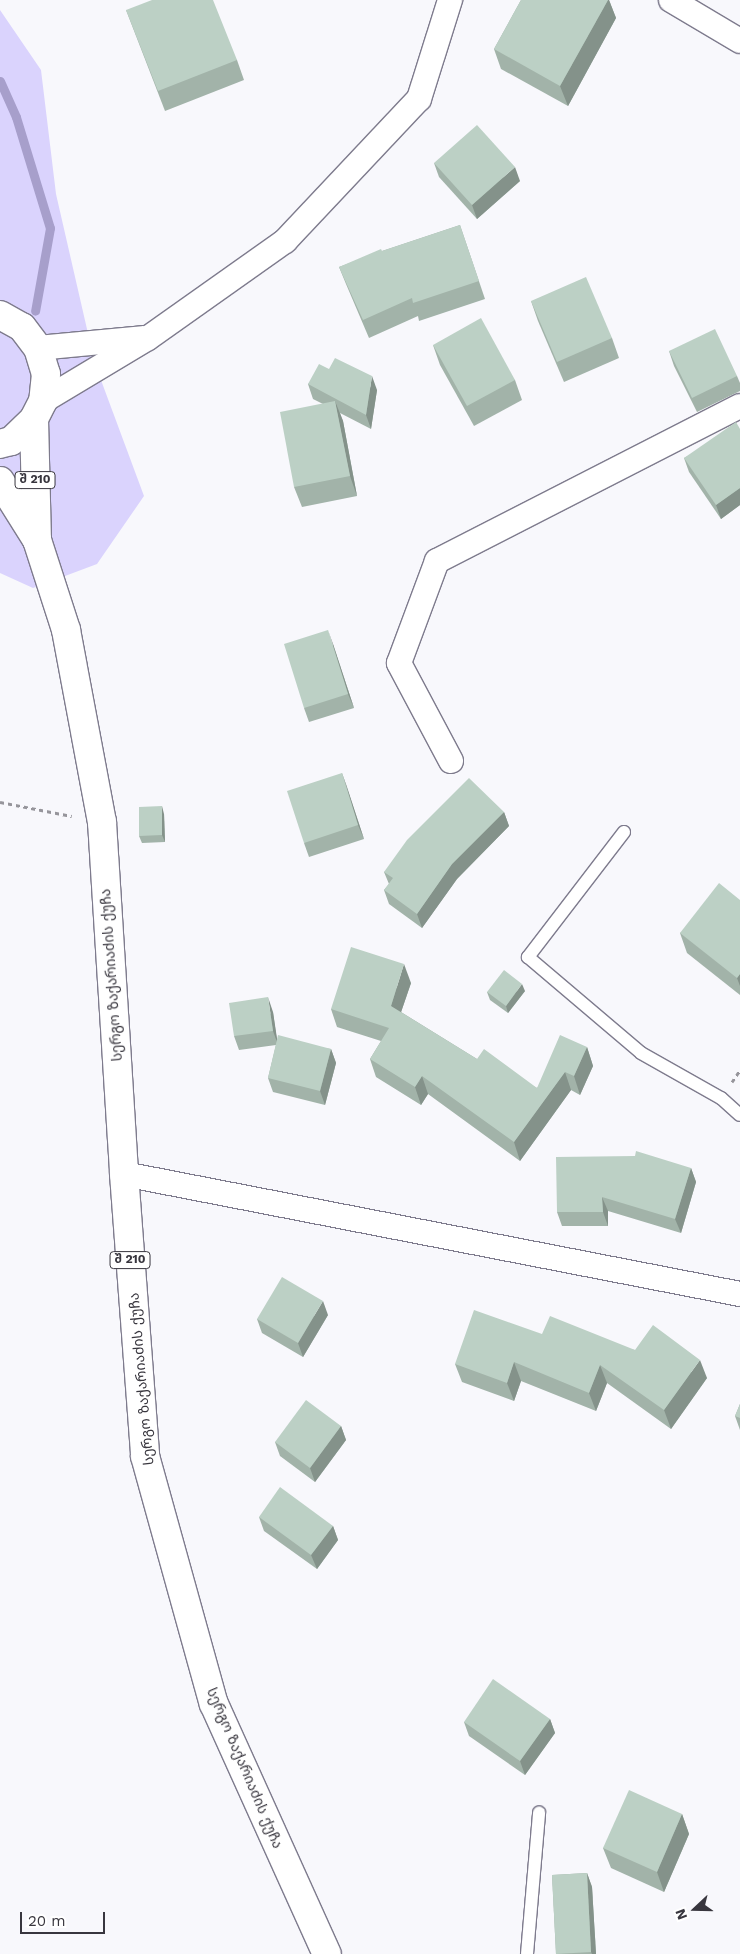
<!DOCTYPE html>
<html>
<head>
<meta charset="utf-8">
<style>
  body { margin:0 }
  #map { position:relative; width:740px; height:1954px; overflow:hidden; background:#f8f8fc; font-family:"Work Sans","Noto Sans Georgian",sans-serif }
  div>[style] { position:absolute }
  .green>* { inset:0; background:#dad3fd }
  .stream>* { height:9px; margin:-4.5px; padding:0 4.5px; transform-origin:4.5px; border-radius:4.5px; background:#a79fcb }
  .path>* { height:3px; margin-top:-1.5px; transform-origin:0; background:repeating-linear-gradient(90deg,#96959b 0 4px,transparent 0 8px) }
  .roads { filter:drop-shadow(1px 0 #7e7b8d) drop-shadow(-1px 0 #7e7b8d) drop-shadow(0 1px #7e7b8d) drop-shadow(0 -1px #7e7b8d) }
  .lane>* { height:12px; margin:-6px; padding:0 6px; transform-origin:6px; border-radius:6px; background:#fff }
  .street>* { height:24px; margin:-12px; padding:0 12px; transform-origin:12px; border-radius:12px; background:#fff }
  .primary>* { height:28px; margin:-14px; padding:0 14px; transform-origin:14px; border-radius:14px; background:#fff }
  .wall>* { inset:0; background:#a2b3a9 }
  .shaded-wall>* { inset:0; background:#84928a }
  .building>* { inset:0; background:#bcd0c5 }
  span { translate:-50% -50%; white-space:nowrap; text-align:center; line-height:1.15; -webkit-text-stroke:4.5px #fff; paint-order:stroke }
  .shield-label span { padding:1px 4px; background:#fff; border:1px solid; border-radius:4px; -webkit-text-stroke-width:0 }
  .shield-label { font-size:12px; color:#38363e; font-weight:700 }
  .street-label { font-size:14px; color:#38363e }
  .north { position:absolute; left:670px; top:1884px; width:50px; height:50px; -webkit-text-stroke:4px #fff; paint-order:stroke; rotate:249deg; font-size:14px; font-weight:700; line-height:20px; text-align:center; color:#38363e }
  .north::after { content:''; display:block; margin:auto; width:18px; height:22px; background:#38363e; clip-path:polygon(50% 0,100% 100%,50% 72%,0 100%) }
  .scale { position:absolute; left:20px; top:1912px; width:85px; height:22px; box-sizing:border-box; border:2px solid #38363e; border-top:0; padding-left:6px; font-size:15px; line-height:18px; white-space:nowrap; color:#38363e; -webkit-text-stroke:4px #fff; paint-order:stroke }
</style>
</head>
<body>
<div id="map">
  <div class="green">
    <div style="clip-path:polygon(0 10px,41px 70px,56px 194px,95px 364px,144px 496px,97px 564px,33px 588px,0 573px)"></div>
  </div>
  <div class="stream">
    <div style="left:0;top:81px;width:39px;rotate:66deg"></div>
    <div style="left:16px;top:117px;width:116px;rotate:73deg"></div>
    <div style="left:50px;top:228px;width:84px;rotate:100.2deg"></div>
  </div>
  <div class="path">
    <div style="left:0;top:802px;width:73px;rotate:11deg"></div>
    <div style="left:732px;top:1082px;width:14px;rotate:-56deg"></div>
  </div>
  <div class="roads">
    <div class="lane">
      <div style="left:624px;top:832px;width:158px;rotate:127.5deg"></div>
      <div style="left:528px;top:957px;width:148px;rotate:40.3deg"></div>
      <div style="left:641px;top:1053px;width:92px;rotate:29.4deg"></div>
      <div style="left:721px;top:1098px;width:25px;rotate:42deg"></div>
      <div style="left:527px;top:1954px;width:142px;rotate:-85.1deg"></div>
    </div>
    <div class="street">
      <div style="left:671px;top:0;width:80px;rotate:30.7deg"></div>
      <div style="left:38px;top:348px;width:105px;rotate:-5.4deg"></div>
      <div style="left:43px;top:401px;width:122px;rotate:-31deg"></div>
      <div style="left:148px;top:338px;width:168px;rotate:-35.3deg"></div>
      <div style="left:285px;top:241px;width:195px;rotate:-46.7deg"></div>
      <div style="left:419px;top:99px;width:104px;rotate:-72.6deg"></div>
      <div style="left:451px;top:761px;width:111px;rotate:-118deg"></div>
      <div style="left:399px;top:663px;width:109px;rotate:-69.6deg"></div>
      <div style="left:437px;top:561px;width:340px;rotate:-27.1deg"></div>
      <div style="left:124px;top:1174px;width:628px;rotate:11.02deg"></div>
    </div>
    <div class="primary">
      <div style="left:0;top:315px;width:25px;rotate:29deg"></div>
      <div style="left:22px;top:327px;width:26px;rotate:53deg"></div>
      <div style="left:38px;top:348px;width:27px;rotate:73deg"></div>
      <div style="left:46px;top:374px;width:27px;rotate:96deg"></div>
      <div style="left:43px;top:401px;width:20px;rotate:117deg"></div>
      <div style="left:34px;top:419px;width:32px;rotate:136deg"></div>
      <div style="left:11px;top:441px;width:11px;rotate:165deg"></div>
      <div style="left:34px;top:419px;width:121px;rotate:88.6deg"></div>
      <div style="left:0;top:481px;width:70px;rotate:57.9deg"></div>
      <div style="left:37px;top:540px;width:95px;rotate:72.1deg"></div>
      <div style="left:66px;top:630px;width:195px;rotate:79.4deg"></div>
      <div style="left:102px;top:822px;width:353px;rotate:86.4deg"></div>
      <div style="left:124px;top:1174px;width:283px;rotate:85.7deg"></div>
      <div style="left:145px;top:1456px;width:257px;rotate:74.5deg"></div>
      <div style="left:214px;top:1704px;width:274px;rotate:65.7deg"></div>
    </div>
  </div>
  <div class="wall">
    <div style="clip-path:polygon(521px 0,609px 0,616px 18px,568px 106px,501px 69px,494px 49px)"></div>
    <div style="clip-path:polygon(126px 10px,237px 60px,244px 80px,165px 111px)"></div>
    <div style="clip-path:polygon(434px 163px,520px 181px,477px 219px,439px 177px)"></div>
    <div style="clip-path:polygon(460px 225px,485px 299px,419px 321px,418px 316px,369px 338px,346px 284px,339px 267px,382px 251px)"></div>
    <div style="clip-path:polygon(531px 301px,612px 338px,619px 358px,564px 382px,538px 321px)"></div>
    <div style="clip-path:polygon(433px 345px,515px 380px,522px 400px,474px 426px,440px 365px)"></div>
    <div style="clip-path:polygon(669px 351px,737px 376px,740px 383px,740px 391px,697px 412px,674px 366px)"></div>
    <div style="clip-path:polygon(329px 369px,377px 390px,371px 429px,340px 413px,343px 421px,357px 496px,302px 507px,294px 487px,323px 404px,313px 399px,308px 384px)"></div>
    <div style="clip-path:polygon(740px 429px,740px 505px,721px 519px,689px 472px,684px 458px)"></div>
    <div style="clip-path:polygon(333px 644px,354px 708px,309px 722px,304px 708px)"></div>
    <div style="clip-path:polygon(342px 773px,364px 839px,309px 857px,304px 843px)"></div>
    <div style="clip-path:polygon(504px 812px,509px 826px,457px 879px,422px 928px,389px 904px,384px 890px,389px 884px,384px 872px)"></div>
    <div style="clip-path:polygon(164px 814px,165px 842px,142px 843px,139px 836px)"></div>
    <div style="clip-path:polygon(740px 900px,740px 995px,687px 953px,680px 933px)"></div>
    <div style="clip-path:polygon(411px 983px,401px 1012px,477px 1059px,537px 1088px,587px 1047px,593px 1066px,580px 1095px,571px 1090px,520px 1161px,428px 1094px,421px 1105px,376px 1077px,370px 1059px,381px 1041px,337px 1027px,331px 1009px)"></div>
    <div style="clip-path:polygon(525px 991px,508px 1013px,490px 1000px,487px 992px)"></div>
    <div style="clip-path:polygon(273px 1012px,277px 1041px,331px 1049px,336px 1063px,325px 1105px,273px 1092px,268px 1078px,276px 1045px,239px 1050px,234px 1036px)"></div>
    <div style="clip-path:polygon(691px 1168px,696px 1182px,681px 1233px,608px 1211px,608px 1226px,562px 1226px,557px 1212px)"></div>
    <div style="clip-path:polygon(328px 1315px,303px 1357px,262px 1333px,257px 1319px)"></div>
    <div style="clip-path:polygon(542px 1334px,635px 1350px,707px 1378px,671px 1429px,607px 1383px,596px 1411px,521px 1381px,514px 1401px,462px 1382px,455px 1364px)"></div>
    <div style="clip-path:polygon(740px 1404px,740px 1430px,735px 1416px)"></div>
    <div style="clip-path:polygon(341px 1426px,346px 1440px,315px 1482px,280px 1456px,275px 1442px)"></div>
    <div style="clip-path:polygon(259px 1517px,333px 1526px,338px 1540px,317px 1569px,264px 1531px)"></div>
    <div style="clip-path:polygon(550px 1719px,555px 1733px,525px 1775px,469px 1736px,464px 1722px)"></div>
    <div style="clip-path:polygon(682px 1814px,689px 1834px,664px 1892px,611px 1868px,603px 1848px)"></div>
    <div style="clip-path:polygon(587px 1873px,592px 1887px,596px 1954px,556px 1954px,552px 1875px)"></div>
  </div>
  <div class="shaded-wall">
    <div style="clip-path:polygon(608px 0,609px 0,616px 18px,568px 106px,560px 86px)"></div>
    <div style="clip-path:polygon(515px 167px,520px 181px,477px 219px,472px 205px)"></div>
    <div style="clip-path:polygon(372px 376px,377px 390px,371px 429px,366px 415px)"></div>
    <div style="clip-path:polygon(335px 401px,343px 421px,357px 496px,350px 476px)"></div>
    <div style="clip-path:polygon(740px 488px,740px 505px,721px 519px,716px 505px)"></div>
    <div style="clip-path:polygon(328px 630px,333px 644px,354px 708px,348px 694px)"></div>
    <div style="clip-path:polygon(342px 773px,347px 787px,364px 839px,358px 825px)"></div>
    <div style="clip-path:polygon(162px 806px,164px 814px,165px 842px,162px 835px)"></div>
    <div style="clip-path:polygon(504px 812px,509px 826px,457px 879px,422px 928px,417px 914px,452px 864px)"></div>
    <div style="clip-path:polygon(404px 964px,411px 983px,397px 1024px,391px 1006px)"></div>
    <div style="clip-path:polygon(740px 974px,740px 986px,737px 978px)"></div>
    <div style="clip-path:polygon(522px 984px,525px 991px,508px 1013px,506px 1006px)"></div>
    <div style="clip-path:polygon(268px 997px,273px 1012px,278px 1045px,273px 1031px)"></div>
    <div style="clip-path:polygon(587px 1047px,593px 1066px,580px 1095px,574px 1076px)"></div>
    <div style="clip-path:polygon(331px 1049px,336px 1063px,325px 1105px,320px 1091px)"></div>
    <div style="clip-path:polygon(565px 1072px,571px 1090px,520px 1161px,514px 1142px)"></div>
    <div style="clip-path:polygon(422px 1076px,428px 1094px,421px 1105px,415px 1087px)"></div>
    <div style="clip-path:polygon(691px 1168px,696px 1182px,681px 1233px,675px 1219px)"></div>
    <div style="clip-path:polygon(602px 1197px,608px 1211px,608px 1226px,603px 1212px)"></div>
    <div style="clip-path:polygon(323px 1301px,328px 1315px,303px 1357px,298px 1343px)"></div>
    <div style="clip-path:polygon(700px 1360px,707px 1378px,671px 1429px,664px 1410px)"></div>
    <div style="clip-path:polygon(514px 1362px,521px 1381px,514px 1401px,507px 1383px)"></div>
    <div style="clip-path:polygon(600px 1365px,607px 1383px,596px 1411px,589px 1393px)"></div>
    <div style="clip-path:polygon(341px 1426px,346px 1440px,315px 1482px,310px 1468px)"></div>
    <div style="clip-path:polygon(333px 1526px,338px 1540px,317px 1569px,311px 1555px)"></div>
    <div style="clip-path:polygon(550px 1719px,555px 1733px,525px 1775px,520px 1761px)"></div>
    <div style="clip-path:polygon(682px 1814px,689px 1834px,664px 1892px,657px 1872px)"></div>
    <div style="clip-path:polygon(587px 1873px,592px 1887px,596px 1954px,592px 1954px,591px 1952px)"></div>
  </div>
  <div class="building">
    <div style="clip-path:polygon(152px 0,213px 0,237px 60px,158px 91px,126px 10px)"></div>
    <div style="clip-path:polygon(521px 0,608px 0,560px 86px,494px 49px)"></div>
    <div style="clip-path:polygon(477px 125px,515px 167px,472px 205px,434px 163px)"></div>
    <div style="clip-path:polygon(460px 225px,479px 281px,413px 303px,412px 298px,363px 320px,339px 267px,381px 249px,382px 251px)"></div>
    <div style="clip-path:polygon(586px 277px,612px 338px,557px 362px,531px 301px)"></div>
    <div style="clip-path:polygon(481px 318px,515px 380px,467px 406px,433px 345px)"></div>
    <div style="clip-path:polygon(715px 329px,737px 376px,692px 398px,669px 351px)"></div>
    <div style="clip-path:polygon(335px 358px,372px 376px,366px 415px,308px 384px,319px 364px,329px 369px)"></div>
    <div style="clip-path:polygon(335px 401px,350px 476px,294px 487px,280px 412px)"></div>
    <div style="clip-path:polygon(736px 422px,740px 429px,740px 488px,716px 505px,684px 458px)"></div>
    <div style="clip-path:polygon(328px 630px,348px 694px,304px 708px,284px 644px)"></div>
    <div style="clip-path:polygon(342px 773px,358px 825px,304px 843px,287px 791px)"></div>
    <div style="clip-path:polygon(469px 778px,504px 812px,452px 864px,417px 914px,384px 890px,393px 878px,384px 872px,407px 840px)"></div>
    <div style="clip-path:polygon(162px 806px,162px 835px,139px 836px,139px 807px)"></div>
    <div style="clip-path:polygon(719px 883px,740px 900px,740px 974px,737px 978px,680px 933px)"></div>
    <div style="clip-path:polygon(351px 947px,404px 964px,391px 1006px,477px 1059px,484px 1049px,537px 1088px,560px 1035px,587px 1047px,574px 1076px,565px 1072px,514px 1142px,422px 1076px,415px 1087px,370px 1059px,389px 1028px,331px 1009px)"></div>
    <div style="clip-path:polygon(504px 970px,522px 984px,506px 1006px,487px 992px)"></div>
    <div style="clip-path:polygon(268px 997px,273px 1031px,234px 1036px,229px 1003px)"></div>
    <div style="clip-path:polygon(278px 1035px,331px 1049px,320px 1091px,268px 1078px)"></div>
    <div style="clip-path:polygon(636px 1151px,691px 1168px,675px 1219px,602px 1197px,603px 1212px,557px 1212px,556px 1157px,635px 1156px)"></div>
    <div style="clip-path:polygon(282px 1277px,323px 1301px,298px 1343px,257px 1319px)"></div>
    <div style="clip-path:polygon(474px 1310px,542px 1334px,550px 1316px,635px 1350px,653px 1325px,700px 1360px,664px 1410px,600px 1365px,589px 1393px,514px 1362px,507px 1383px,455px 1364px)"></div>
    <div style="clip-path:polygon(306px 1400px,341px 1426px,310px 1468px,275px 1442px)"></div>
    <div style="clip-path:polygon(740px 1404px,740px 1418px,735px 1416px)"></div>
    <div style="clip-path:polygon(280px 1487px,333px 1526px,311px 1555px,259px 1517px)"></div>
    <div style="clip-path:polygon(493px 1679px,550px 1719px,520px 1761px,464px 1722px)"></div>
    <div style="clip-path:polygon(629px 1790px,682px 1814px,657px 1872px,603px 1848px)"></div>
    <div style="clip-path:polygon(587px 1873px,591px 1952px,556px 1954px,552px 1875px)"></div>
  </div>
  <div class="shield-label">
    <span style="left:35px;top:480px">შ 210</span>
    <span style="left:130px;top:1260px">შ 210</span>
  </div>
  <div class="street-label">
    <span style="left:111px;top:975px;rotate:-94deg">სერგო ზაქარიაძის ქუჩა</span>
    <span style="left:141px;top:1379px;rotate:-95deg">სერგო ზაქარიაძის ქუჩა</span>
    <span style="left:245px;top:1768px;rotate:67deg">სერგო ზაქარიაძის ქუჩა</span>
  </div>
  <div class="north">N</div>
  <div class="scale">20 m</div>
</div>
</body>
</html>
